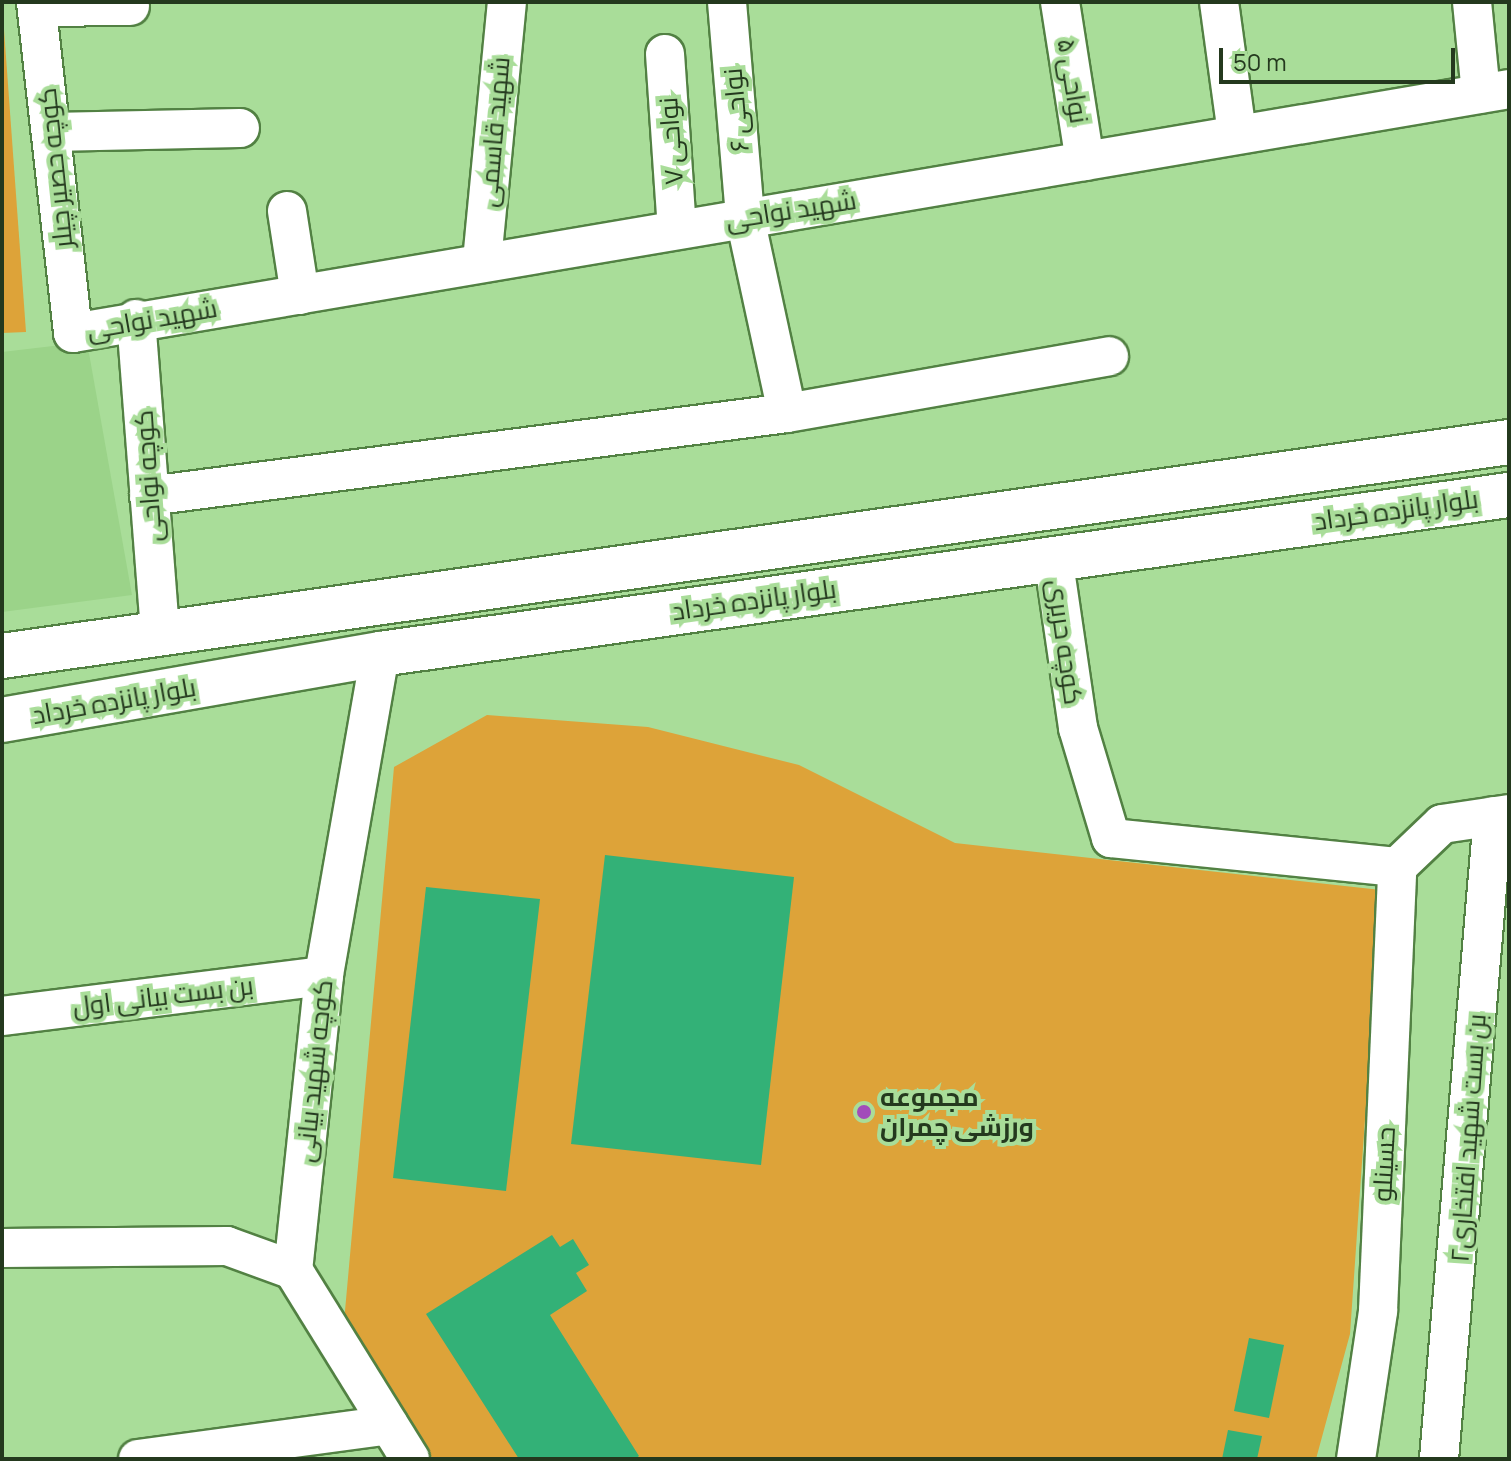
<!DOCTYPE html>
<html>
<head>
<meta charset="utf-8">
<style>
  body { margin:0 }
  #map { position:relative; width:1511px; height:1461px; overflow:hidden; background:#a9dd99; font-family:Manrope,Cairo,sans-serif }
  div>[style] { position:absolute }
  .built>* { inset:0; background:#9bd389 }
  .green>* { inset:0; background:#dda339 }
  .building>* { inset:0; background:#33b177 }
  .roads { filter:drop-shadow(2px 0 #528143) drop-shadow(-2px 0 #528143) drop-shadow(0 2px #528143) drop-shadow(0 -2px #528143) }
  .street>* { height:38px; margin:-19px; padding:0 19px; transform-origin:19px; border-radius:19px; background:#fff }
  .secondary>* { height:44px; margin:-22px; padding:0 22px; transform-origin:22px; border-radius:22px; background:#fff }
  .dots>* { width:22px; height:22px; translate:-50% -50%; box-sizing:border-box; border:4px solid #a9dd99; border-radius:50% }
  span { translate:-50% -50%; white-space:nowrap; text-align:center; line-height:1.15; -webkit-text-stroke:8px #a9dd99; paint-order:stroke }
  .street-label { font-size:26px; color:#24391e }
  .poi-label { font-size:26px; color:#24391e; font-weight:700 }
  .left { translate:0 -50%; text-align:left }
  .frame { position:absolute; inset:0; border:4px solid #24391e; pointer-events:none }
  .scale { position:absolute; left:1219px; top:48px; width:236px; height:36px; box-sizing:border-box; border:4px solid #24391e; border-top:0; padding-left:10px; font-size:24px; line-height:28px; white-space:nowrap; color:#24391e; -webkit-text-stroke:6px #a9dd99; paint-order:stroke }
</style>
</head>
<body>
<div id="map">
  <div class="built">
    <div style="clip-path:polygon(87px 342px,132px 595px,2px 612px,2px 352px)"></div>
  </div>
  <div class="green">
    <div style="clip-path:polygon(2px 2px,26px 332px,2px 333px)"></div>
    <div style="clip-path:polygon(487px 715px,648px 727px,799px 765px,955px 843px,1381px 890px,1350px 1334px,1316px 1459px,433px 1459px,343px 1333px,394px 767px)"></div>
  </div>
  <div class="building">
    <div style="clip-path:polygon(605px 855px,794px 877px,761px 1165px,571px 1144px)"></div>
    <div style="clip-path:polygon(426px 887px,540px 899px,506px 1191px,393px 1178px)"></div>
    <div style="clip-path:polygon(552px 1235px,560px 1247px,573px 1239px,589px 1265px,576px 1273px,587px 1291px,550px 1315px,639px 1456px,635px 1459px,519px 1459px,426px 1314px)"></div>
    <div style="clip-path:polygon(1249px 1338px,1284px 1345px,1269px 1418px,1234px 1411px)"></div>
    <div style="clip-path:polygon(1228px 1430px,1262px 1436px,1257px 1459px,1222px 1459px)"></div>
  </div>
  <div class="roads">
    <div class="street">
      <div style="left:36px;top:2px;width:333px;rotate:83.6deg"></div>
      <div style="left:73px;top:333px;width:1457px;rotate:-9.64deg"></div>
      <div style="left:727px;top:2px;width:217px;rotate:85.2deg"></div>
      <div style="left:745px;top:218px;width:199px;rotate:77.8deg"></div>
      <div style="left:1060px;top:2px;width:161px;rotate:81.1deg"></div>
      <div style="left:1219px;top:2px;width:133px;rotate:82.2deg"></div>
      <div style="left:1472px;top:2px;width:92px;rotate:84.4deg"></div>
      <div style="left:37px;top:7px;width:93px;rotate:-0.6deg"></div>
      <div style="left:665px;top:54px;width:174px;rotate:86.1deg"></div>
      <div style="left:51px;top:132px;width:189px;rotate:-1.2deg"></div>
      <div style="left:287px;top:211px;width:85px;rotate:81.2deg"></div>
      <div style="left:482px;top:261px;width:260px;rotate:-84.5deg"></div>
      <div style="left:136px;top:319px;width:315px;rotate:85.6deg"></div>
      <div style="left:149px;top:496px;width:643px;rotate:-7.41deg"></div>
      <div style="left:787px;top:413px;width:327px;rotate:-10deg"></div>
      <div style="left:1053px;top:556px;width:174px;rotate:81.7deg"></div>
      <div style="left:1078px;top:728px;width:115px;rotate:73.3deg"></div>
      <div style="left:1111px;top:838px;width:287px;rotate:5.8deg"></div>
      <div style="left:380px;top:654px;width:327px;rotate:99.9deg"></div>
      <div style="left:324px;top:976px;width:296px;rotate:96deg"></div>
      <div style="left:293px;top:1270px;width:222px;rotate:58.2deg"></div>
      <div style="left:1397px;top:867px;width:62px;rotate:-43.7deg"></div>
      <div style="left:1442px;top:824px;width:68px;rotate:-8.5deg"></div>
      <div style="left:2px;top:1016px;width:324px;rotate:-7.1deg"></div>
      <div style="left:2px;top:1248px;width:225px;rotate:-0.5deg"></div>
      <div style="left:227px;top:1246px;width:70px;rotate:20deg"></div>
      <div style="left:138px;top:1459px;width:253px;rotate:-7.7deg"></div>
      <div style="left:1356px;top:1459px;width:150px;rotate:-81.5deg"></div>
      <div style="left:1378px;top:1311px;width:444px;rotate:-87.5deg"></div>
      <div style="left:1439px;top:1459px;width:645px;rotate:-85.2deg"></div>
    </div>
    <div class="secondary">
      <div style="left:2px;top:656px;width:1522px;rotate:-8.08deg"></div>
      <div style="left:2px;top:720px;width:384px;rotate:-9.9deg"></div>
      <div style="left:380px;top:654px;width:1140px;rotate:-8.02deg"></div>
    </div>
  </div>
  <div class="dots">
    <div style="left:864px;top:1112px;background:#a24cba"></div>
  </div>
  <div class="street-label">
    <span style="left:1073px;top:81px;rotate:81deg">نواحی ۵</span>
    <span style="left:736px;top:110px;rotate:-95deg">نواحی ۶</span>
    <span style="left:494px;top:132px;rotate:-85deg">شهید قاسمی</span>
    <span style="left:671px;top:141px;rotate:-94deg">نواحی ۷</span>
    <span style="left:55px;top:168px;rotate:-96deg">کوچه حصیر چیلر</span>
    <span style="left:791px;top:210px;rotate:-9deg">شهید نواحی</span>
    <span style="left:152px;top:319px;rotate:-10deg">شهید نواحی</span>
    <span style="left:148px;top:476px;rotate:-94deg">کوچه نواحی</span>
    <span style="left:1396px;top:510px;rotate:-8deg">بلوار پانزده خرداد</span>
    <span style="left:754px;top:600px;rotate:-8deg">بلوار پانزده خرداد</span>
    <span style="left:1065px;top:642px;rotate:82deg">کوچه حریری</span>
    <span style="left:114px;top:701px;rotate:-10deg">بلوار پانزده خرداد</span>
    <span style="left:163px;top:996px;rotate:-7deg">بن بست بیانی اول</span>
    <span style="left:314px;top:1071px;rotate:-84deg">کوچه شهید بیانی</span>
    <span style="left:1468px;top:1138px;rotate:-86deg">بن بست شهید افتخاری۲</span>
    <span style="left:1384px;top:1164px;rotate:-87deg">حسینلو</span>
  </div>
  <div class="poi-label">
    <span class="left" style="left:880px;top:1112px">مجموعه<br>ورزشی چمران</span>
  </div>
  <div class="frame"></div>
  <div class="scale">50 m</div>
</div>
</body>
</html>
